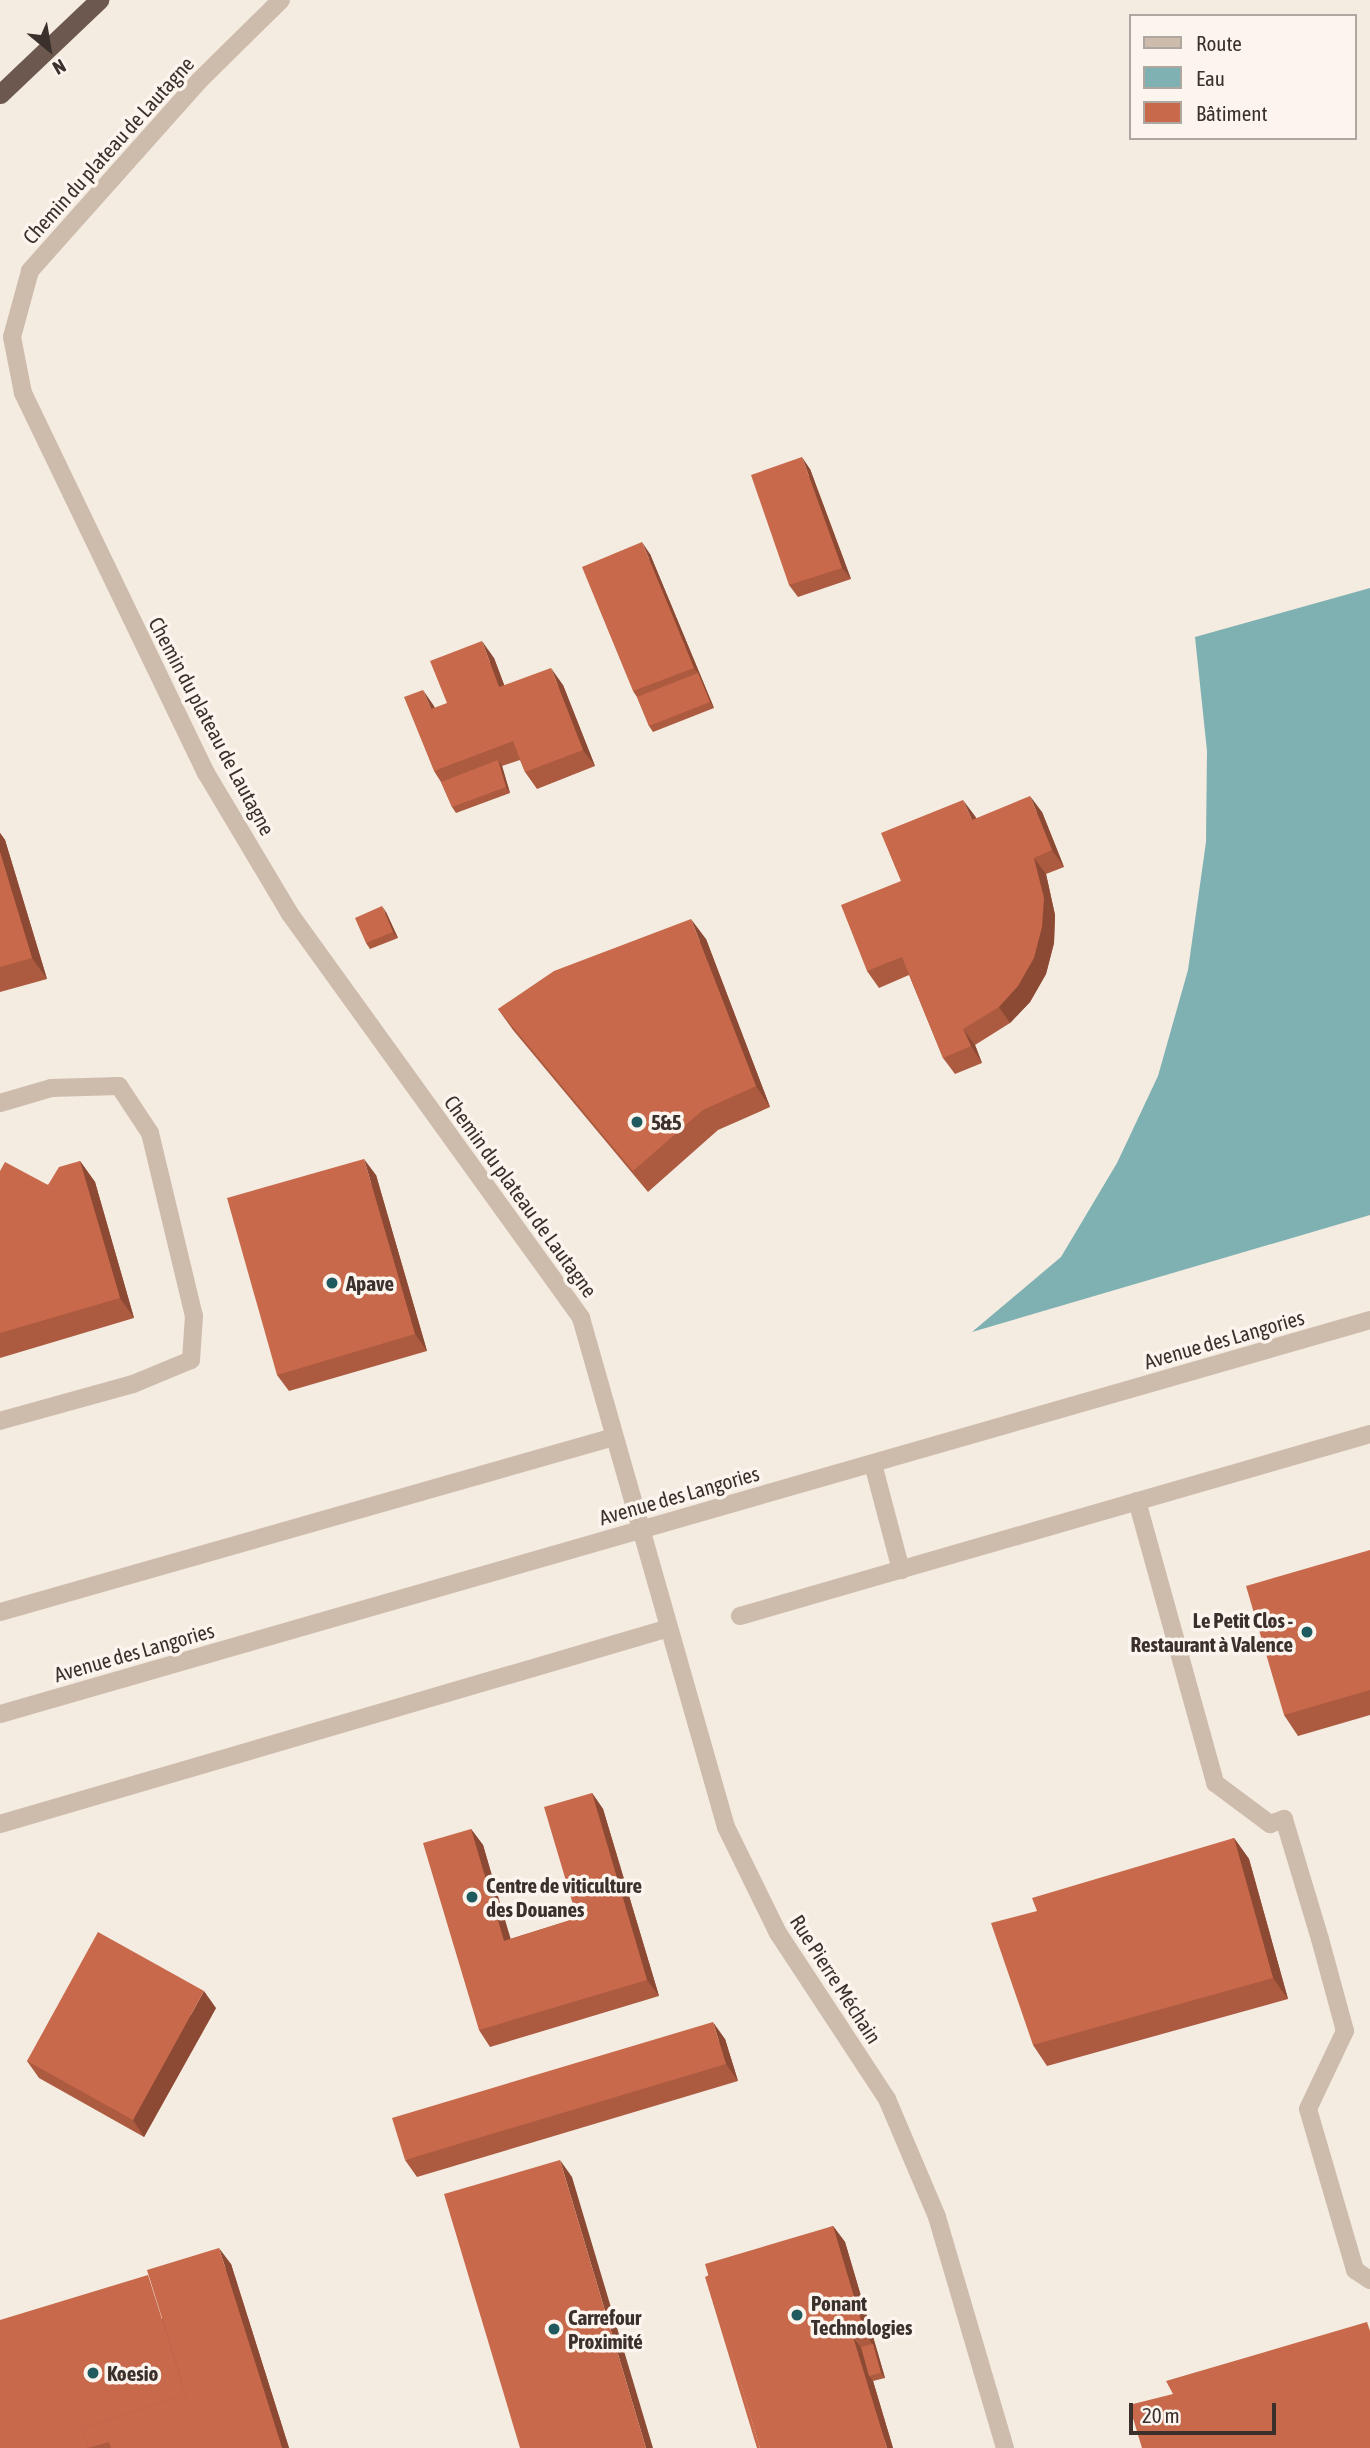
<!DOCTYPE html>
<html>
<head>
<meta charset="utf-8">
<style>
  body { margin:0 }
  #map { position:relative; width:1370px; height:2448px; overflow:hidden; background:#f4ebe1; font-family:"Asap Condensed",sans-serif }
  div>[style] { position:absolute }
  .water>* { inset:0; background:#7fb0b2 }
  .service>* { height:18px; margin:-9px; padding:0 9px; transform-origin:9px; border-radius:9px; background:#cdbbac }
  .minor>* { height:18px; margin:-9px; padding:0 9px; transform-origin:9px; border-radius:9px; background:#cdbbac }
  .trunk>* { height:19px; margin:-9.5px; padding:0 9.5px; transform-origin:9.5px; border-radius:9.5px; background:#6c584f }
  .wall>* { inset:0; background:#ac5a40 }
  .shaded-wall>* { inset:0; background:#8c4a34 }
  .building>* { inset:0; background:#c8694b }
  .dots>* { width:19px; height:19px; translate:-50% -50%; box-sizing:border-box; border:4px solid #fbf5ee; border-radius:50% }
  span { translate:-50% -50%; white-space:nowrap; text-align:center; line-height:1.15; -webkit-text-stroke:7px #fbf5ee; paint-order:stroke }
  .street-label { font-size:21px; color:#3b302b }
  .poi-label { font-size:21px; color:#3b302b; font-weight:700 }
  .left { translate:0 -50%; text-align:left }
  .right { translate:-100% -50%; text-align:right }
  .legend { position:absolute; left:1129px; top:14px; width:228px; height:126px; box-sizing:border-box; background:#fbf5ee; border:2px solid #aea6a0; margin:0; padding:9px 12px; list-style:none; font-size:21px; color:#3b302b }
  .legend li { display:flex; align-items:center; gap:14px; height:35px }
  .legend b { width:35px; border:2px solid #aea6a0 }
  .north { position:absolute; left:14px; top:14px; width:70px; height:70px; -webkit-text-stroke:5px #fbf5ee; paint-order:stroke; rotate:150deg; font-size:19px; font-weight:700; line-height:28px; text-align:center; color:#3b302b }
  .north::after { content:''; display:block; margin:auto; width:24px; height:32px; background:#3b302b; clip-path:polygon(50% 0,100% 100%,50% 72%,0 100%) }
  .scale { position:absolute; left:1129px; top:2403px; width:147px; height:32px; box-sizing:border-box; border:4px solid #3b302b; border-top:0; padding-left:9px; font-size:21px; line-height:24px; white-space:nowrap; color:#3b302b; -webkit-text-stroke:5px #fbf5ee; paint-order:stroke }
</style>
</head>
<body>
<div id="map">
  <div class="water">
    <div style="clip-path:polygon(1370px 588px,1370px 1215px,972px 1332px,1061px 1257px,1117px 1163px,1158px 1076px,1188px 970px,1206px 842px,1207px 751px,1195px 637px)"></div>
  </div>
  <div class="service">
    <div style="left:0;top:1103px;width:53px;rotate:-16.4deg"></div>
    <div style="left:51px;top:1088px;width:68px;rotate:-1.7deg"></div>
    <div style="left:119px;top:1086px;width:56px;rotate:56.6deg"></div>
    <div style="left:150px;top:1133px;width:188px;rotate:76.5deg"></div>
    <div style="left:194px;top:1316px;width:44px;rotate:93.9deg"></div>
    <div style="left:191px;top:1360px;width:63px;rotate:157.5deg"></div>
    <div style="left:133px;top:1384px;width:138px;rotate:164.5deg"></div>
    <div style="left:873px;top:1464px;width:110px;rotate:75.2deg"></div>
    <div style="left:1137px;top:1501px;width:293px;rotate:74.5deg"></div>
    <div style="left:1215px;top:1783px;width:69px;rotate:36.7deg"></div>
    <div style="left:1270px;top:1824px;width:15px;rotate:-20deg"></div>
    <div style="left:1284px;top:1819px;width:125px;rotate:73.3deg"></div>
    <div style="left:1320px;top:1939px;width:95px;rotate:74.8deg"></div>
    <div style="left:1345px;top:2031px;width:86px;rotate:115.4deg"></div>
    <div style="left:1308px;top:2109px;width:168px;rotate:73.7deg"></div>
    <div style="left:1355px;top:2270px;width:18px;rotate:34deg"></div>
    <div style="left:0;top:1612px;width:638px;rotate:-15.91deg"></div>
    <div style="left:740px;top:1616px;width:656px;rotate:-16.11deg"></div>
    <div style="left:0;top:1824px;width:694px;rotate:-16.32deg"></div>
  </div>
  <div class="minor">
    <div style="left:281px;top:0;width:115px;rotate:135.4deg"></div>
    <div style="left:199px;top:81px;width:254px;rotate:131.7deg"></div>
    <div style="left:30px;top:271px;width:68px;rotate:105.3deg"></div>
    <div style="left:12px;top:337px;width:57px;rotate:78.9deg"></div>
    <div style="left:23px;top:393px;width:422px;rotate:64.3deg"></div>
    <div style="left:206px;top:773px;width:164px;rotate:59.2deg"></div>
    <div style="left:290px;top:914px;width:498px;rotate:54.2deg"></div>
    <div style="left:581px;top:1318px;width:529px;rotate:74.1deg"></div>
    <div style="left:726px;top:1827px;width:118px;rotate:63.9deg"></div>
    <div style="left:778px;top:1933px;width:199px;rotate:56.7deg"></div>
    <div style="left:887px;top:2099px;width:128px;rotate:67deg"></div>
    <div style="left:937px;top:2217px;width:241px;rotate:73.6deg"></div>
    <div style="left:0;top:1714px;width:1426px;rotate:-16.04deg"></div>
  </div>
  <div class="trunk">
    <div style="left:0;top:94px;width:137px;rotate:-43.5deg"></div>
  </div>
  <div class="wall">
    <div style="clip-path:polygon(810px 469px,851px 579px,798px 597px,789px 585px)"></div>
    <div style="clip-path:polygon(650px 554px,714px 708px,653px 732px,649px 726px,637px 697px,633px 691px)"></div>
    <div style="clip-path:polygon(494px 658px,504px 685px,563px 685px,595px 766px,537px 789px,525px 772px,520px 760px,502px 766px,510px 793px,456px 813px,452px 807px,441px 782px,434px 771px,447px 703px)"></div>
    <div style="clip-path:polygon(1042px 812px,1064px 867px,1046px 874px,1055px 915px,1054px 943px,1046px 974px,1030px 1002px,1010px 1023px,975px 1045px,982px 1063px,955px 1074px,943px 1058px,909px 975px,879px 988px,867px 971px,901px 881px,975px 816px,976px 818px)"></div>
    <div style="clip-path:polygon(0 833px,5px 840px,47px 979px,0 992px)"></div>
    <div style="clip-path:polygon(386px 912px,398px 938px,370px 949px,366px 943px)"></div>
    <div style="clip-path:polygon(706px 939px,770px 1107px,718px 1130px,648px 1192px,513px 1030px,498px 1009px)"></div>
    <div style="clip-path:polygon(80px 1161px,95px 1182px,134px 1318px,0 1358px,0 1171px,48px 1185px)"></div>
    <div style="clip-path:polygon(376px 1175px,427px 1351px,289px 1391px,277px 1375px)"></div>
    <div style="clip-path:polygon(1370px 1550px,1370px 1715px,1298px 1736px,1284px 1715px)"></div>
    <div style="clip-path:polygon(592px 1793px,603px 1809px,659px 1996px,490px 2047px,479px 2030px,471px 1829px,483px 1845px,510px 1939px,577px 1918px)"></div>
    <div style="clip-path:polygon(1234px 1838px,1249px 1859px,1288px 1999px,1047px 2066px,1033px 2045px,1037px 1911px)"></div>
    <div style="clip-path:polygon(216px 2008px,144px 2137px,39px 2078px,27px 2061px)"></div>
    <div style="clip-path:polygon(725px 2039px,738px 2081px,417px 2177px,405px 2160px)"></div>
    <div style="clip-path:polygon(833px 2226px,845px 2242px,885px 2378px,873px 2381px,893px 2448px,709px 2275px)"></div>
    <div style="clip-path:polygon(231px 2264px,289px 2448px,0 2448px)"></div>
  </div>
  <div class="shaded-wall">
    <div style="clip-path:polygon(802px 457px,810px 469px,851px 579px,842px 568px)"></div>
    <div style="clip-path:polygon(642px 542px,650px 554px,714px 708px,710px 702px,698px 673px,694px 668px)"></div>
    <div style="clip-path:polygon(482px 641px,494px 658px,511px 703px,499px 687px)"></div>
    <div style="clip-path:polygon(551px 668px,563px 685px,595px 766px,583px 750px)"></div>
    <div style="clip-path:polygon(423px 690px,434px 706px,443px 726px,431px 709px)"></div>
    <div style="clip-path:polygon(498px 760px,502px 766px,510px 793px,506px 787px)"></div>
    <div style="clip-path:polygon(1030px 796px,1042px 812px,1064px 867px,1052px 850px)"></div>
    <div style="clip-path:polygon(963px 800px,975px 816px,983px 837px,972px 820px)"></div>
    <div style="clip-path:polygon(0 833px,5px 840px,47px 979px,32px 958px,0 852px)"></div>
    <div style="clip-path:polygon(1034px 858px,1046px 874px,1055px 915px,1054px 943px,1046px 974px,1030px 1002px,1010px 1023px,999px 1007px)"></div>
    <div style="clip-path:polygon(382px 906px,386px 912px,398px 938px,393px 932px)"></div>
    <div style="clip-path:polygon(691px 919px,706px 939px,770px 1107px,756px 1086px)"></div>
    <div style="clip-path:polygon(963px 1029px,975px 1045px,982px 1063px,971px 1046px)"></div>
    <div style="clip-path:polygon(364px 1159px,376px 1175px,427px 1351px,415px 1334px)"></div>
    <div style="clip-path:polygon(80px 1161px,95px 1182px,134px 1318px,120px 1298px)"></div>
    <div style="clip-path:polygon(592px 1793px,603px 1809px,659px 1996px,647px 1980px)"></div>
    <div style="clip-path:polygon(471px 1829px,483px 1845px,516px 1957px,504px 1941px)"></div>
    <div style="clip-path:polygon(1234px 1838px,1249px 1859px,1288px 1999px,1273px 1978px)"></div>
    <div style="clip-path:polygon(204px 1991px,216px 2008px,144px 2137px,133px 2120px)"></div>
    <div style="clip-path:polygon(713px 2022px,725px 2039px,738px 2081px,726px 2064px)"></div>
    <div style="clip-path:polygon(560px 2160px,572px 2177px,653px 2448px,646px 2448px)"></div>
    <div style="clip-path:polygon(833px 2226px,845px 2242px,877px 2350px,865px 2334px)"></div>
    <div style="clip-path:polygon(219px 2248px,231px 2264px,289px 2448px,282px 2448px)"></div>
    <div style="clip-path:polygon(853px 2337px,865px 2353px,869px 2376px,873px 2381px,893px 2448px,887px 2448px)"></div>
    <div style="clip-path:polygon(873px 2344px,877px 2350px,885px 2378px,881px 2373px)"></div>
  </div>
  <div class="building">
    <div style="clip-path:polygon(802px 457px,842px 568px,789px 585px,751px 475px)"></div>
    <div style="clip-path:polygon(642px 542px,694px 668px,633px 691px,582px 567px)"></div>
    <div style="clip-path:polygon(482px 641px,499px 687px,551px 668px,583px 750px,525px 772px,513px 741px,434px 771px,404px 697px,423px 690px,431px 709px,447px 703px,430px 661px)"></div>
    <div style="clip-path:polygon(698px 673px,710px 702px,649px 726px,637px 697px)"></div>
    <div style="clip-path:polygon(498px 760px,506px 787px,452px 807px,441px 782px)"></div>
    <div style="clip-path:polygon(1030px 796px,1052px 850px,1034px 858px,1044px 898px,1042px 927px,1034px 958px,1018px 986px,999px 1007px,963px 1029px,971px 1046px,943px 1058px,902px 957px,867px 971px,841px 905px,901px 881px,881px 833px,963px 800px,972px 820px)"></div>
    <div style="clip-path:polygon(0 852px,32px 958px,0 967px)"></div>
    <div style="clip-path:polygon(382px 906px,393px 932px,366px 943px,355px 918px)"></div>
    <div style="clip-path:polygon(691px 919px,756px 1086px,703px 1110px,633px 1171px,498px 1009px,554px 971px)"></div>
    <div style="clip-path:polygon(364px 1159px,415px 1334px,277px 1375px,227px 1198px)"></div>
    <div style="clip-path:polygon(80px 1161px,120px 1298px,0 1333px,0 1171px,5px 1162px,48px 1185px,59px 1167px)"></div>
    <div style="clip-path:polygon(1370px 1550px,1370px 1690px,1284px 1715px,1246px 1586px)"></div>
    <div style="clip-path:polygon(592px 1793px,647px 1980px,479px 2030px,423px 1843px,471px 1829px,504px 1941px,577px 1918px,544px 1807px)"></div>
    <div style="clip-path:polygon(1234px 1838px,1273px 1978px,1033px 2045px,991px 1923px,1037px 1911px,1032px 1898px)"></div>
    <div style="clip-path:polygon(98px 1932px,204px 1991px,133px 2120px,27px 2061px)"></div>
    <div style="clip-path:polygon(713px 2022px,726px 2064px,405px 2160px,392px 2118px)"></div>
    <div style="clip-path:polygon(560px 2160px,646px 2448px,520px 2448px,444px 2194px)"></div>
    <div style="clip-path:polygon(833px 2226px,865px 2334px,853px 2337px,887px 2448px,760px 2448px,705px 2264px)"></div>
    <div style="clip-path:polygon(219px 2248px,282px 2448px,111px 2448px,109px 2442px,88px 2448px,82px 2429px,186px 2395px,147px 2270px)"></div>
    <div style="clip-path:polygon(148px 2275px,186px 2395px,82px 2429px,88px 2448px,0 2448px,0 2320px)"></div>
    <div style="clip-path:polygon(709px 2275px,760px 2448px,757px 2448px,705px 2277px)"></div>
    <div style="clip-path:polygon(1367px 2322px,1370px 2331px,1370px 2448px,1142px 2448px,1129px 2405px,1173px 2394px,1166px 2381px)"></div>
    <div style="clip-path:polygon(873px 2344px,881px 2373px,869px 2376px,861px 2347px)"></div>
  </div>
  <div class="dots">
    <div style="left:637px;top:1122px;background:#1f5a5e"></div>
    <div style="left:332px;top:1283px;background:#1f5a5e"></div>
    <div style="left:1307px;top:1632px;background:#1f5a5e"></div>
    <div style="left:472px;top:1897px;background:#1f5a5e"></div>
    <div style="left:797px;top:2315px;background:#1f5a5e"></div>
    <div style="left:554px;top:2329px;background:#1f5a5e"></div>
    <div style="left:93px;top:2373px;background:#1f5a5e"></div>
  </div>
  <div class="street-label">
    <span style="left:108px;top:150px;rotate:-48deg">Chemin du plateau de Lautagne</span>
    <span style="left:212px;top:726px;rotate:62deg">Chemin du plateau de Lautagne</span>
    <span style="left:521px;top:1196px;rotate:54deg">Chemin du plateau de Lautagne</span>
    <span style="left:1224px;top:1339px;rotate:-16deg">Avenue des Langories</span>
    <span style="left:679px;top:1495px;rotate:-16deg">Avenue des Langories</span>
    <span style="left:134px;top:1652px;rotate:-16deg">Avenue des Langories</span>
    <span style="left:836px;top:1979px;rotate:57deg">Rue Pierre Méchain</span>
  </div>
  <div class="poi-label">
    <span class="left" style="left:651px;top:1122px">5&amp;5</span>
    <span class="left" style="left:346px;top:1283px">Apave</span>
    <span class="right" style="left:1293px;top:1632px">Le Petit Clos -<br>Restaurant à Valence</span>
    <span class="left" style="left:486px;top:1897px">Centre de viticulture<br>des Douanes</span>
    <span class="left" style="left:811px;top:2315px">Ponant<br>Technologies</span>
    <span class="left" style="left:568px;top:2329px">Carrefour<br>Proximité</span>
    <span class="left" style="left:107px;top:2373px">Koesio</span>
  </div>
  <ul class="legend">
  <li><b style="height:9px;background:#cdbbac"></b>Route</li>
  <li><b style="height:19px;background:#7fb0b2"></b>Eau</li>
  <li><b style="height:19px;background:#c8694b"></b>Bâtiment</li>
  </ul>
  <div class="north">N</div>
  <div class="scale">20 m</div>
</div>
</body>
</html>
